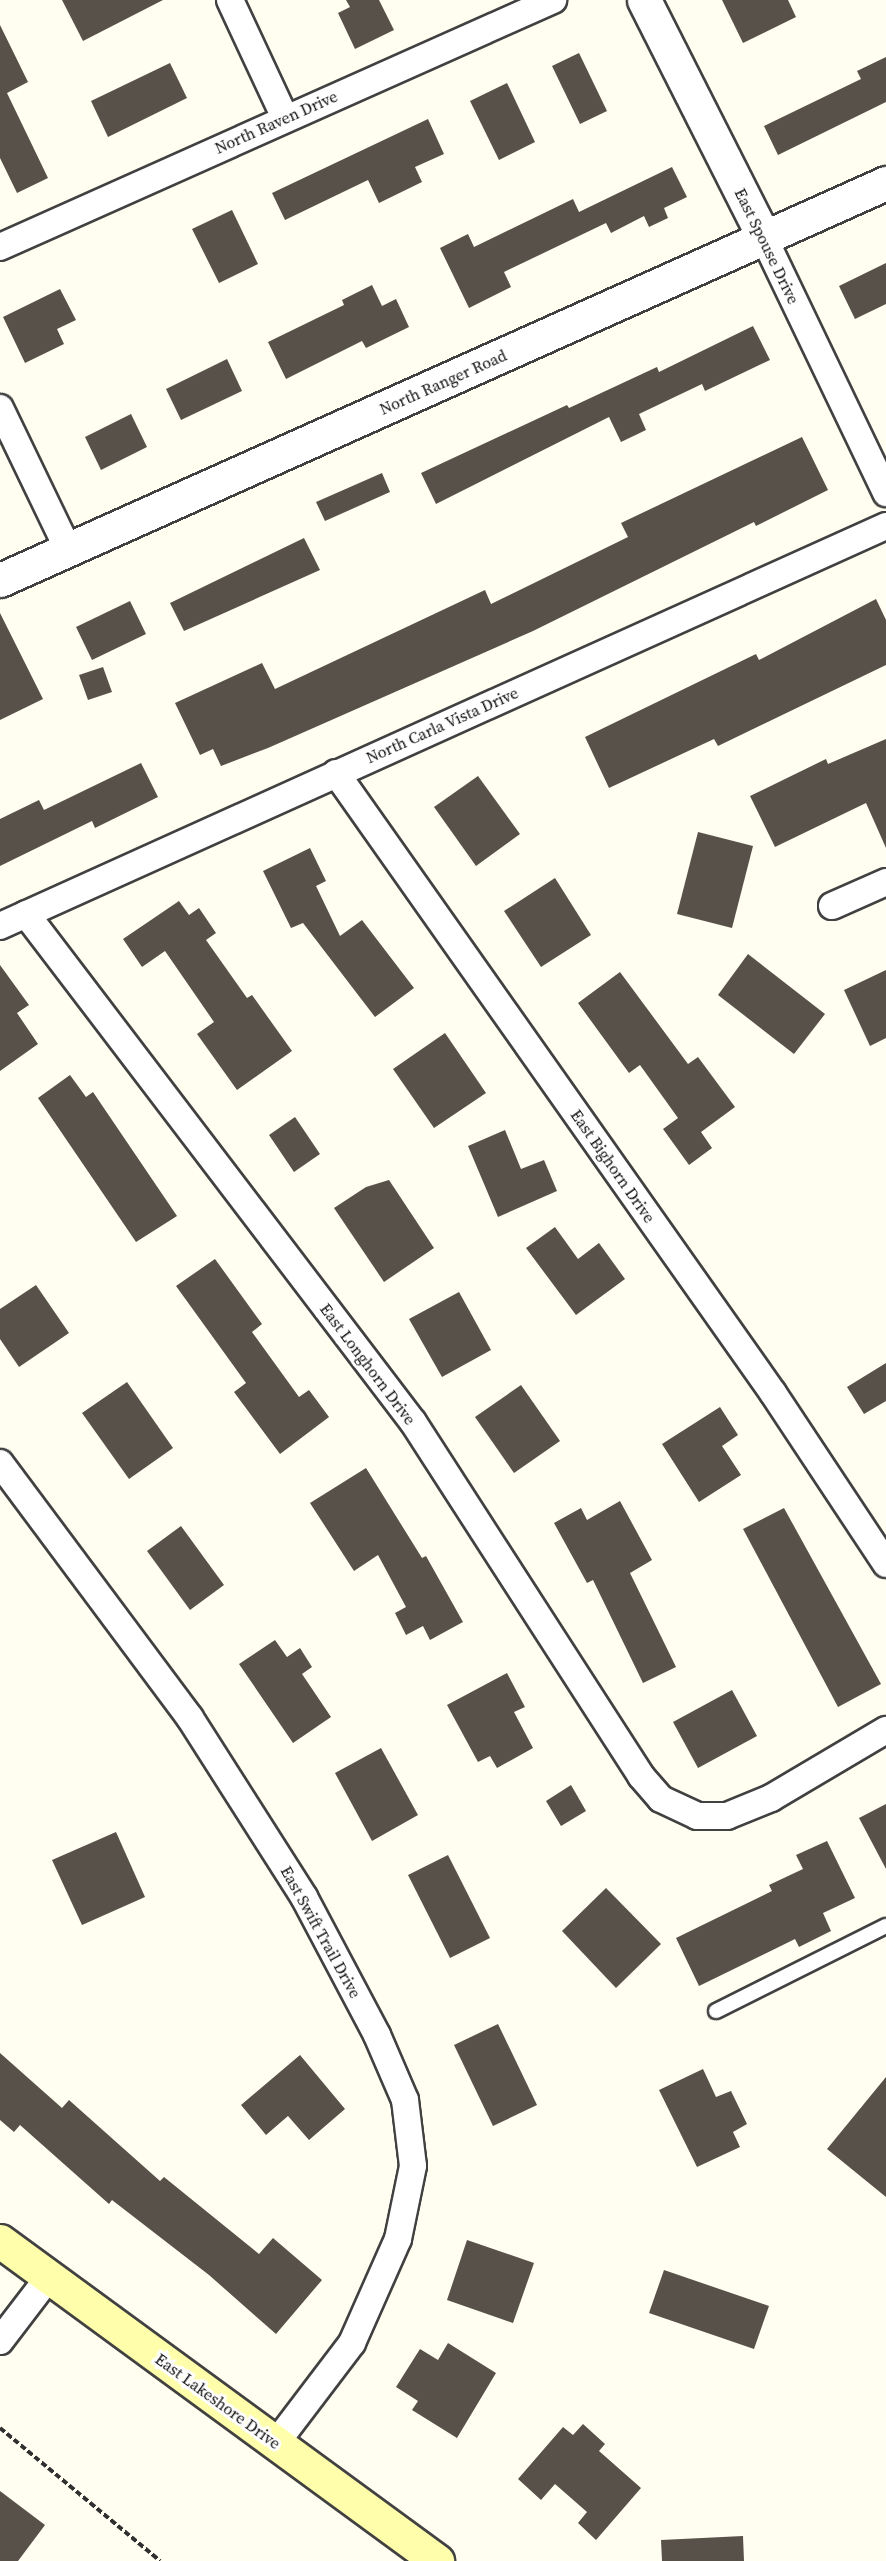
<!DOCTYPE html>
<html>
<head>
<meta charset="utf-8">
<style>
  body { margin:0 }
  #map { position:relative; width:886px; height:2561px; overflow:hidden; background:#fffef0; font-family:"Source Serif 4",serif }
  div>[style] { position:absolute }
  .building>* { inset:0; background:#58514a }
  .path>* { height:4px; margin-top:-2px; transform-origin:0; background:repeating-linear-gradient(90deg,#303030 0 6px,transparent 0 9px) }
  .roads { filter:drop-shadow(2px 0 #414141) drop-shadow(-2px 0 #414141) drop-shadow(0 2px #414141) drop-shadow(0 -2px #414141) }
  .service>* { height:14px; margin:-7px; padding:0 7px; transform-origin:7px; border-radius:7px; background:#fff }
  .minor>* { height:26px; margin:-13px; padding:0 13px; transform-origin:13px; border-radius:13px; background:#fff }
  .tertiary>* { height:33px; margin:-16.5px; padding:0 16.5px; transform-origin:16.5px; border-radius:16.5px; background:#fff }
  .secondary>* { height:33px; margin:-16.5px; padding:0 16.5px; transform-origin:16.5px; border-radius:16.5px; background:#fffeab }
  span { translate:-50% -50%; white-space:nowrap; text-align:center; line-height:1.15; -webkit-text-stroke:6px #fff; paint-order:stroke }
  .street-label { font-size:16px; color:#0e0e0e }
</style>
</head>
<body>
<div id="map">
  <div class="building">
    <div style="clip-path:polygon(62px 0,163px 0,83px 41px)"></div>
    <div style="clip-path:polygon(346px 0,379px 0,394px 30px,355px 49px,338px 13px,350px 7px)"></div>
    <div style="clip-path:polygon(722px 0,788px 0,796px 17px,743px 43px)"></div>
    <div style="clip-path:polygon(0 25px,28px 82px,7px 93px,48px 178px,17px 193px,0 158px)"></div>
    <div style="clip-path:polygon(579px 53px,607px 111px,580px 124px,552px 66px)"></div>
    <div style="clip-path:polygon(886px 57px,886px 102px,778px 155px,764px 126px,861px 79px,857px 71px)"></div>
    <div style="clip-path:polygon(170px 63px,187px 98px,108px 137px,91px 101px)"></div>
    <div style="clip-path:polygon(507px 83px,535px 142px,499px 160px,470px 101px)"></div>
    <div style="clip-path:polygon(428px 119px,444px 154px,415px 167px,422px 182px,379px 203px,368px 180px,285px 220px,272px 193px)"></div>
    <div style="clip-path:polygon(672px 167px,687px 197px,664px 208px,668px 218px,649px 227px,644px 216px,611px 233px,606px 223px,504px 272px,511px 287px,469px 308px,440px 248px,468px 234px,474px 247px,573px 199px,579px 212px)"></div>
    <div style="clip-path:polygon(232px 210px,258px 264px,219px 283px,192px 229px)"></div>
    <div style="clip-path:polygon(886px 263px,886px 304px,855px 319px,839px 286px)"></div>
    <div style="clip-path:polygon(372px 285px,382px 306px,396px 299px,409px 327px,366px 348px,362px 341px,286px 379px,268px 342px,344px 305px,342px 300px)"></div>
    <div style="clip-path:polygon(60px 289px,76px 320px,57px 329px,64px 344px,25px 363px,3px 317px)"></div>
    <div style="clip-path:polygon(753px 326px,770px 360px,705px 391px,702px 384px,639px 414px,646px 430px,621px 442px,609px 417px,436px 504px,421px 473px,567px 405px,569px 408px,657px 367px,659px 372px)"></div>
    <div style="clip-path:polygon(227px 359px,242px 391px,181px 420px,166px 389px)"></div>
    <div style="clip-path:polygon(131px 414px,147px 447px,101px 470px,85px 437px)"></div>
    <div style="clip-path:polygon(802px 437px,828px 490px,756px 526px,754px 522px,533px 631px,268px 748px,221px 766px,213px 749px,200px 755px,175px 703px,262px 663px,275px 689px,485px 590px,491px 604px,628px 537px,621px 523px)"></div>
    <div style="clip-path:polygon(382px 473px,390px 492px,325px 521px,316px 502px)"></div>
    <div style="clip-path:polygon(304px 538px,320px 570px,184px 631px,170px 603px)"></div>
    <div style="clip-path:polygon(876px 599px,886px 620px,886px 665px,718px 746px,714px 739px,609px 788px,585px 737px,756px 654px,759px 660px)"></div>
    <div style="clip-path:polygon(130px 601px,146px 634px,92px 660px,76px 627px)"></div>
    <div style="clip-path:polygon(0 613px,43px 699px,0 720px)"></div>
    <div style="clip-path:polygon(103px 667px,112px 692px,88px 700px,79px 675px)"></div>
    <div style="clip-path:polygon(886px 739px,886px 848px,866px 803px,775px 847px,750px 796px,826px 759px,828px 764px)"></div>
    <div style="clip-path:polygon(141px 763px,158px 797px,95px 828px,92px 821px,0 866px,0 819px,39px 800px,44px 810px)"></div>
    <div style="clip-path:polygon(478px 776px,520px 834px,476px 866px,434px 807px)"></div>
    <div style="clip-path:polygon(698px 832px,753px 846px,732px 928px,677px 914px)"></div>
    <div style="clip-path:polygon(310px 848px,326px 881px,316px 886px,340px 936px,362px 920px,414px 988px,375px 1017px,303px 923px,291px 928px,263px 871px)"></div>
    <div style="clip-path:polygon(555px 878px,591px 935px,541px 967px,504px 911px)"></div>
    <div style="clip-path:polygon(179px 901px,189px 915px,199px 908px,216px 933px,206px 940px,247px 998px,252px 995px,292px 1051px,237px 1090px,197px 1034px,214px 1022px,165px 951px,142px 967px,123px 939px)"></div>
    <div style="clip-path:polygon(748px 954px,825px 1014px,794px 1054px,718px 995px)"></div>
    <div style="clip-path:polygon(0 965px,29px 1005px,17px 1013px,38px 1044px,0 1071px)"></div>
    <div style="clip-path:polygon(886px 970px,886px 1038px,870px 1046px,844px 990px)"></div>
    <div style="clip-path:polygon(620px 972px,688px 1064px,698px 1057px,735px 1107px,701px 1132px,712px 1148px,689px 1165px,663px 1129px,678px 1118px,640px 1065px,629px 1073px,578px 1003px)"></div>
    <div style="clip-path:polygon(445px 1033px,486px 1093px,434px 1128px,393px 1069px)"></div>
    <div style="clip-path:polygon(70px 1075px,86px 1097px,93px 1092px,177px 1216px,136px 1242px,38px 1098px)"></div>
    <div style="clip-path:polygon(295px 1117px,320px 1154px,294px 1172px,269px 1135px)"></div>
    <div style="clip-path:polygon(505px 1130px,521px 1169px,544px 1160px,557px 1191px,498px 1217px,468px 1146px)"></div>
    <div style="clip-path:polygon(389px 1180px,434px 1248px,384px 1282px,334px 1208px,366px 1187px)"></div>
    <div style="clip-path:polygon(555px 1227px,578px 1259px,599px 1243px,625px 1279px,576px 1315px,526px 1248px)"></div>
    <div style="clip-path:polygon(215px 1259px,262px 1324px,252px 1332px,299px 1397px,309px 1390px,329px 1417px,280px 1454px,234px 1392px,246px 1383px,176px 1286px)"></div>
    <div style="clip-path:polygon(36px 1285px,69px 1333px,19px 1367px,0 1339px,0 1309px)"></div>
    <div style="clip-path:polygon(459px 1292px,491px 1350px,442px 1377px,409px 1319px)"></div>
    <div style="clip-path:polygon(886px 1363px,886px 1401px,864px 1414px,847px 1387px)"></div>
    <div style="clip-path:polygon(127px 1382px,173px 1448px,129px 1479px,82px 1413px)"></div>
    <div style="clip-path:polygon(521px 1385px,560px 1441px,514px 1473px,475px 1417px)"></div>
    <div style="clip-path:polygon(720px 1407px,738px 1435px,722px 1446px,741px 1475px,699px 1502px,662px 1444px)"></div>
    <div style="clip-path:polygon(366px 1468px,422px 1558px,426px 1556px,463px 1622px,430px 1640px,423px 1626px,406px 1635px,395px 1613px,406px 1607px,378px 1555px,354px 1571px,310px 1503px)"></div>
    <div style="clip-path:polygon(620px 1501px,652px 1560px,630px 1573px,676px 1667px,643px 1683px,593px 1580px,587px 1583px,554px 1523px,581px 1508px,587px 1520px)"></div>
    <div style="clip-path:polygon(784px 1508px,881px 1684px,838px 1707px,743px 1529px)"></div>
    <div style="clip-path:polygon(181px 1526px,224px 1585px,190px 1610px,147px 1551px)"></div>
    <div style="clip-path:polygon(275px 1640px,287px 1657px,300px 1648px,312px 1667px,302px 1674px,331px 1717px,293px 1743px,239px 1664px)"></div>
    <div style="clip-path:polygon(507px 1673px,525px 1707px,514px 1712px,533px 1748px,497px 1768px,490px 1756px,478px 1762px,447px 1705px)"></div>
    <div style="clip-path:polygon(732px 1690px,757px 1736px,698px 1768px,673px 1722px)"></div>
    <div style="clip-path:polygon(381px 1748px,418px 1815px,372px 1841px,335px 1773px)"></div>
    <div style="clip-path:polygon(571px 1785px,586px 1811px,561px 1826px,546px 1801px)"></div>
    <div style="clip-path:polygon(886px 1804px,886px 1869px,859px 1818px)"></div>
    <div style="clip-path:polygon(116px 1832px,145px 1897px,82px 1925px,52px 1860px)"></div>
    <div style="clip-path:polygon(827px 1841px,855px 1898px,823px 1913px,831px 1931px,799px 1947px,795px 1939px,699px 1986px,676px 1938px,772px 1891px,769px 1885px,803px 1869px,796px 1855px)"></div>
    <div style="clip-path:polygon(448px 1855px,490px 1938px,450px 1958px,408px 1875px)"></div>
    <div style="clip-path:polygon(606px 1888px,661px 1944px,616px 1988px,562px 1931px)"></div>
    <div style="clip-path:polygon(498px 2024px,537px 2105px,493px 2126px,454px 2045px)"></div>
    <div style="clip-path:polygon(0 2053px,62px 2108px,69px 2100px,160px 2181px,164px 2177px,259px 2254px,273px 2238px,322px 2280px,276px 2334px,209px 2275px,112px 2200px,109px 2204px,20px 2125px,14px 2132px,0 2120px)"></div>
    <div style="clip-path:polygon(300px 2055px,345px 2109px,309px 2140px,288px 2116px,266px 2135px,241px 2105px)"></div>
    <div style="clip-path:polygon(703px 2069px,716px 2097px,731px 2091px,747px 2124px,733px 2132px,740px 2147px,697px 2167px,659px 2090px)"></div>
    <div style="clip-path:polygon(886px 2077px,886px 2197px,827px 2149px)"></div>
    <div style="clip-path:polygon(467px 2240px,534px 2263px,513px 2323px,447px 2300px)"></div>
    <div style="clip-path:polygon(664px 2270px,769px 2306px,754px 2349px,649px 2313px)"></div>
    <div style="clip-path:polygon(448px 2343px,496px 2373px,457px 2438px,412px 2410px,418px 2401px,396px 2387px,420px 2349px,438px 2360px)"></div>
    <div style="clip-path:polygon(583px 2424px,605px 2444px,599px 2451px,641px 2488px,596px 2540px,578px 2523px,587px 2512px,555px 2484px,541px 2500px,518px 2479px,563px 2427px,573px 2435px)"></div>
    <div style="clip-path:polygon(0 2491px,45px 2525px,18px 2561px,0 2561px)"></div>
    <div style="clip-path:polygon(743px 2536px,744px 2561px,662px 2561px,661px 2540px)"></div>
  </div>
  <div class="path">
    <div style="left:0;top:2428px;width:208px;rotate:39.7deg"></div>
  </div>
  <div class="roads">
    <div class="service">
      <div style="left:716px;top:2011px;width:190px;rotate:-26.6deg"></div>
    </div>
    <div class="minor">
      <div style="left:230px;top:0;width:130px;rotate:65deg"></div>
      <div style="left:764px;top:238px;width:283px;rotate:64.4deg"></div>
      <div style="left:0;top:247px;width:606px;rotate:-24.07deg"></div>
      <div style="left:0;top:408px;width:157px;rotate:64.3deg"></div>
      <div style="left:336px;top:773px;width:759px;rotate:54.82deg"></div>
      <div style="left:773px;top:1393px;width:205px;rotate:56.5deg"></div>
      <div style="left:832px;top:906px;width:59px;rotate:-24deg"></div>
      <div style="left:26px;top:914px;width:639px;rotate:52.7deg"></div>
      <div style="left:413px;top:1422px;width:421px;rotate:57.2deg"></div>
      <div style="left:641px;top:1776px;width:30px;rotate:49deg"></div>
      <div style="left:661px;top:1799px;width:40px;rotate:25deg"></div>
      <div style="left:697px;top:1816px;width:30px"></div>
      <div style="left:727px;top:1816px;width:48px;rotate:-22.2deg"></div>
      <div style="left:771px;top:1798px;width:134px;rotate:-30.6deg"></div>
      <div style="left:0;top:926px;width:972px;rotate:-24.3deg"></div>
      <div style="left:0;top:1463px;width:318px;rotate:53.3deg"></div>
      <div style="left:190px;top:1718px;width:212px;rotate:57.5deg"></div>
      <div style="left:304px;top:1897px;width:156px;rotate:62.1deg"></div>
      <div style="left:377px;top:2035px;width:71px;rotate:66.7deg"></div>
      <div style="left:405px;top:2100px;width:66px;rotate:83.1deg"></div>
      <div style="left:413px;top:2166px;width:75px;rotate:101.6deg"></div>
      <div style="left:398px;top:2239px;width:114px;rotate:113.9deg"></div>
      <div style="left:352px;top:2343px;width:126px;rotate:127.2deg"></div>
      <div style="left:0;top:2341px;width:81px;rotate:-52.6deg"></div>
    </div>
    <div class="tertiary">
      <div style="left:644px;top:0;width:267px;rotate:63.2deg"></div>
      <div style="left:0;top:580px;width:971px;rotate:-24.14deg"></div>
    </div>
    <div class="secondary">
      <div style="left:0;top:2241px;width:542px;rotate:36.21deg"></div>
    </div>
  </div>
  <div class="street-label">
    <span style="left:276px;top:122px;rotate:-24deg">North Raven Drive</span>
    <span style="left:767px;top:246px;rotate:64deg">East Spouse Drive</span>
    <span style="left:443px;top:382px;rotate:-24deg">North Ranger Road</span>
    <span style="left:442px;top:725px;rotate:-24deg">North Carla Vista Drive</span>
    <span style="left:613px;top:1166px;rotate:55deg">East Bighorn Drive</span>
    <span style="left:368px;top:1364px;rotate:53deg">East Longhorn Drive</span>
    <span style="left:321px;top:1932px;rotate:61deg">East Swift Trail Drive</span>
    <span style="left:218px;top:2401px;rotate:36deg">East Lakeshore Drive</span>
  </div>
</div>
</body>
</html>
